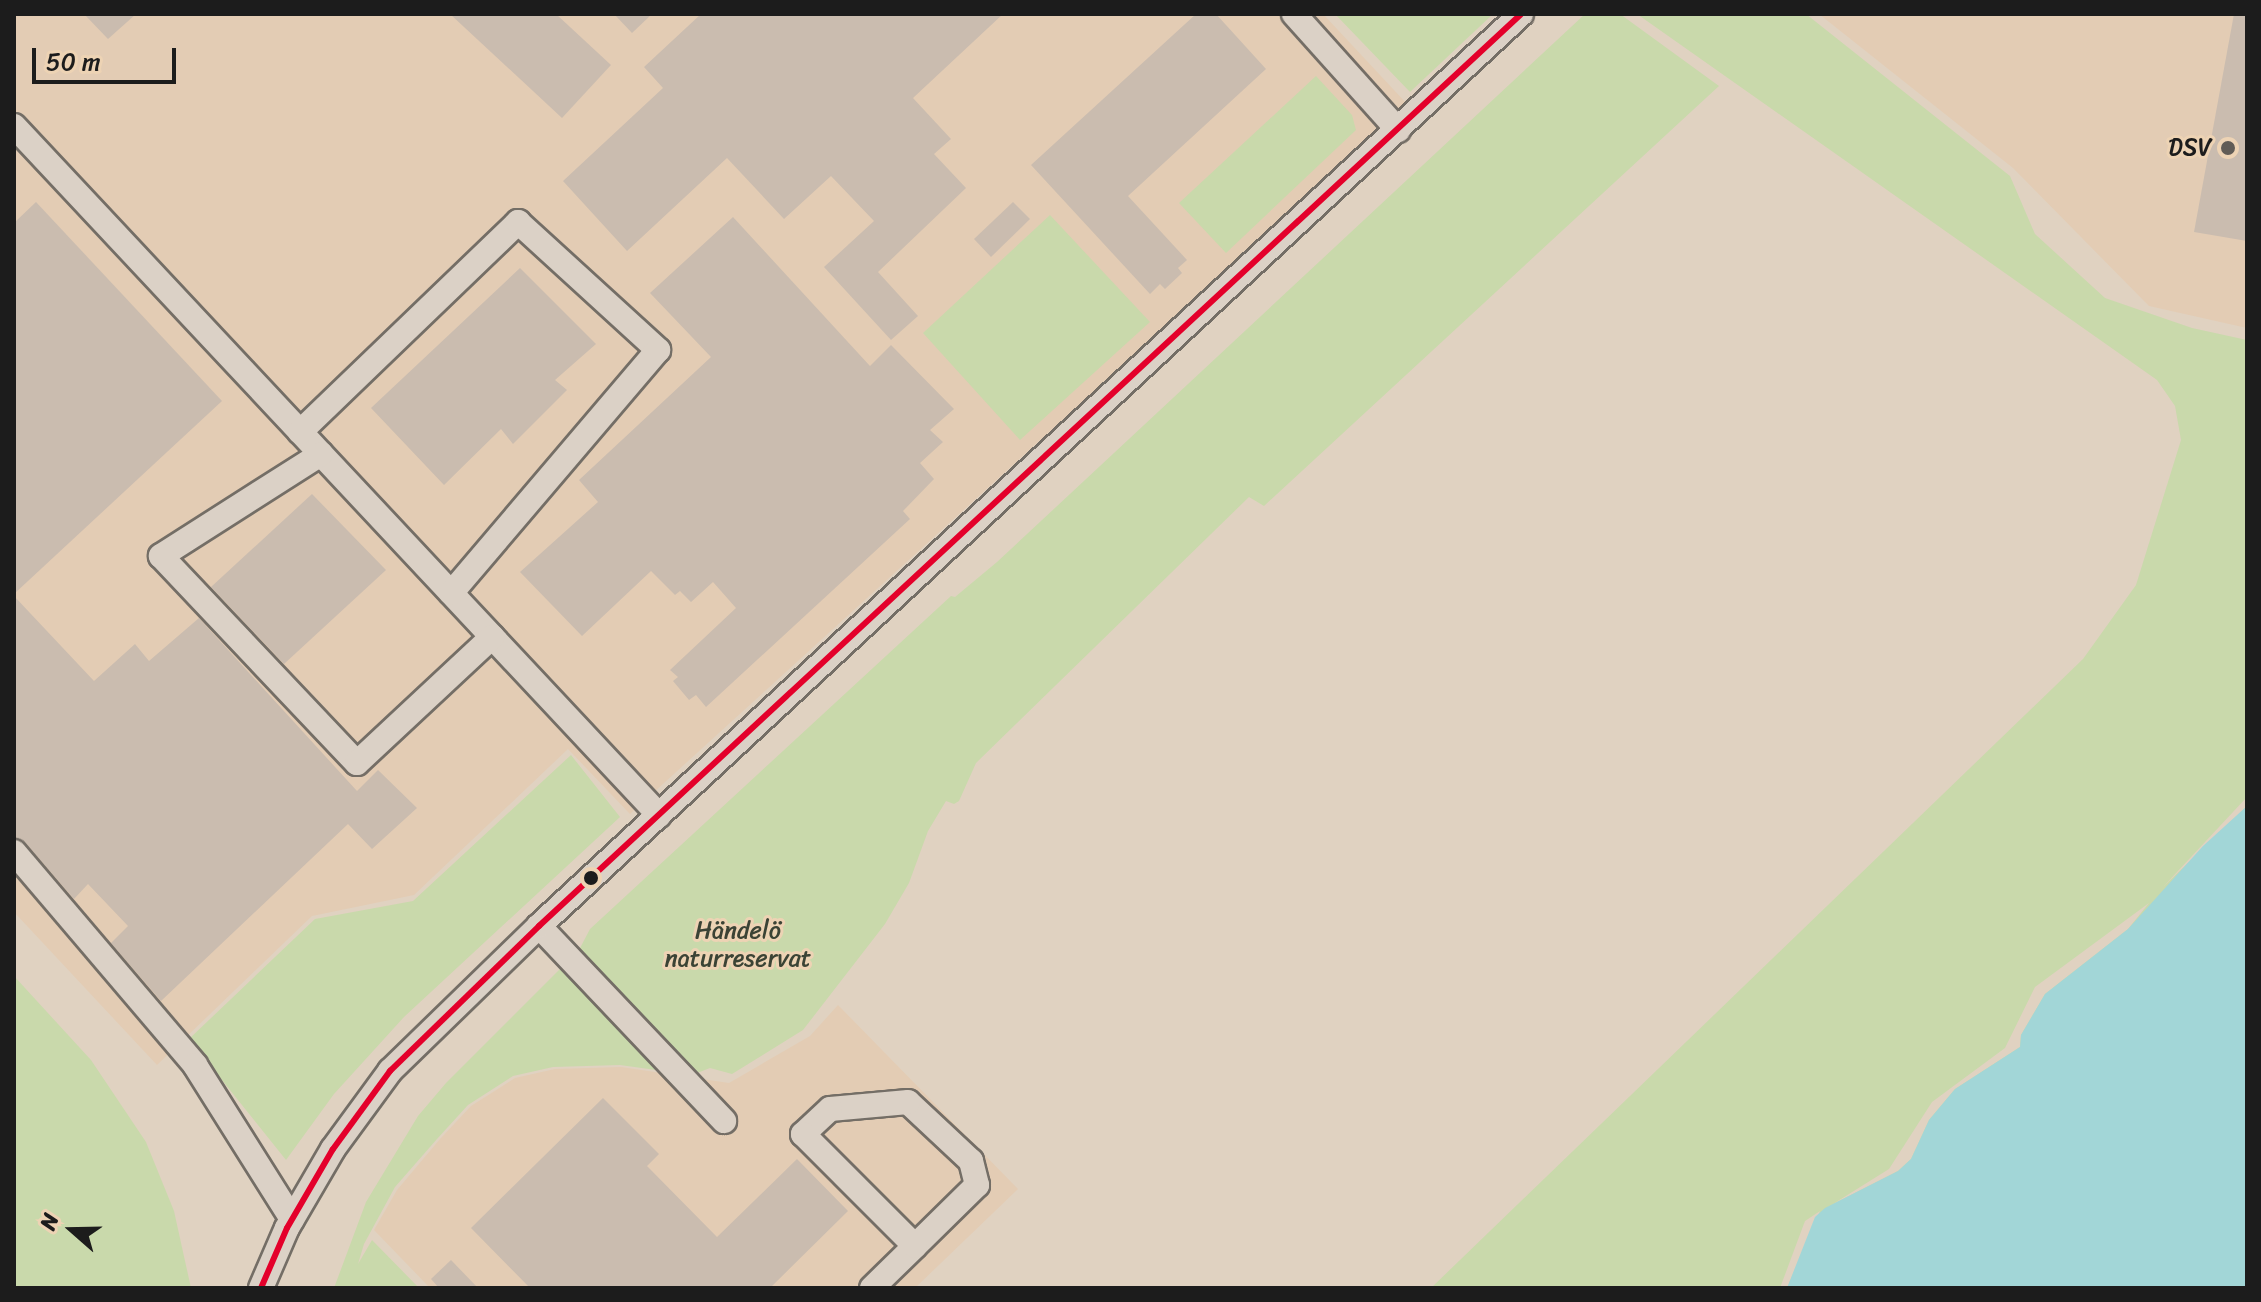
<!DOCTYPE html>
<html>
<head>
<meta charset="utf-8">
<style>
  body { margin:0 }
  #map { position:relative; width:2261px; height:1302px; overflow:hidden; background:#e0d2c1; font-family:Sriracha,sans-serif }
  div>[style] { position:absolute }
  .built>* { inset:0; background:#e3ccb4 }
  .green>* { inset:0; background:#c9d9ab }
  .water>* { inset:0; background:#a2d6d7 }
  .building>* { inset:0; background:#cabcaf }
  .roads { filter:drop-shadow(2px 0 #746e66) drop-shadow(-2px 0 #746e66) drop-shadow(0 2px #746e66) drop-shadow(0 -2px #746e66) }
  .minor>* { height:24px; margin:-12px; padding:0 12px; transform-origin:12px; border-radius:12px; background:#dbd1c6 }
  .bus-1>* { height:6px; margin:-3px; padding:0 3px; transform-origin:3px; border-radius:3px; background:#e4002b }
  .dots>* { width:22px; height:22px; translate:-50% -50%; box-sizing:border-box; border:4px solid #edd3b4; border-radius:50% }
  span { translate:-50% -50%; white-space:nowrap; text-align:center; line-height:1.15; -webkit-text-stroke:6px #edd3b4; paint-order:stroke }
  .poi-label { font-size:24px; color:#1c1c1c }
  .right { translate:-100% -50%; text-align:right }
  .park-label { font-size:24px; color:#3b4335 }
  .frame { position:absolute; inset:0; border:16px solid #1c1c1c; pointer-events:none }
  .north { position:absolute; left:32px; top:1190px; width:80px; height:80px; -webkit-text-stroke:6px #edd3b4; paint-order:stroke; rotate:290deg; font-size:22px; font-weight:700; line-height:32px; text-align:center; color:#1c1c1c }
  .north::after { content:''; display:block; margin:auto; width:28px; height:36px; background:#1c1c1c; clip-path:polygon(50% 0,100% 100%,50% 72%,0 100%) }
  .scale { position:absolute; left:32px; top:48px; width:144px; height:36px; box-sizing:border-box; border:4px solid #1c1c1c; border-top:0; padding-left:10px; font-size:24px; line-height:28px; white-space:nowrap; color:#1c1c1c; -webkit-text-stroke:6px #edd3b4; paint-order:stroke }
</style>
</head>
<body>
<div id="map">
  <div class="built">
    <div style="clip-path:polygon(14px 14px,1323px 14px,1408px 105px,630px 814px,568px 749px,414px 895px,312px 916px,157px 1065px,14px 912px)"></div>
    <div style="clip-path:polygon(1819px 14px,2247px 14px,2247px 328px,2149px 306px,2013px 168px)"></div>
    <div style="clip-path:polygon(838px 1005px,1018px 1189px,915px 1288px,430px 1288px,374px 1230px,397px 1190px,440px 1139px,471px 1106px,515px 1078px,555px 1069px,621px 1067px,729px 1083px,810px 1036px)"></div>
  </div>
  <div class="green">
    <div style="clip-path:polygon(1335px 14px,1493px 14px,1410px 92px)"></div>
    <div style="clip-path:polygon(1585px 14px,1620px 14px,1719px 86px,1264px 506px,1249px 497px,976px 763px,959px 801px,954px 804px,946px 801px,928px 831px,909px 883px,885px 924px,803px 1030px,732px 1074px,710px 1068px,692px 1075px,620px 1065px,553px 1067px,513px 1076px,468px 1105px,437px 1139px,395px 1187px,364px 1244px,358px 1264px,372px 1240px,419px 1288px,334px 1288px,366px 1202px,418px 1116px,446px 1083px,579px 950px,590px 929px,951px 596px,955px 597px,997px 562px)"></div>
    <div style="clip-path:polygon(evenodd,1637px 14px,1806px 14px,2010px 176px,2035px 234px,2105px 298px,2192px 328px,2247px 340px,2247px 797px,2163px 887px,2247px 806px,2247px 1204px,1787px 1288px,1820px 1211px,1805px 1221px,1780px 1288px,1431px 1288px,2083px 659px,2136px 585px,2181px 440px,2175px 406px,2157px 380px,1637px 14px,2149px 903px,2128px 929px,2045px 994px,2021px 1035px,2020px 1047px,1955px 1089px,1929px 1120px,1911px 1159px,1898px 1171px,1833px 1204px,1889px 1169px,1932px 1102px,2005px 1048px,2035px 987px,2149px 903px)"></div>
    <div style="clip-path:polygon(1316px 76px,1352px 115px,1356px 130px,1226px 253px,1179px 203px)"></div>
    <div style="clip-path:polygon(1050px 215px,1150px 322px,1020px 440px,923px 333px)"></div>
    <div style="clip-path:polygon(571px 755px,620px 817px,404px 1017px,334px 1094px,286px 1160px,189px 1039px,315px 919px,413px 901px)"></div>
    <div style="clip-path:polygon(14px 976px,91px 1060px,146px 1142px,174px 1211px,191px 1288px,14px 1288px)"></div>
  </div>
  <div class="water">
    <div style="clip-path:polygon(2247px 806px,2247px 1288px,1787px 1288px,1815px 1217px,1825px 1208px,1898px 1171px,1911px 1159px,1929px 1120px,1955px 1089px,2020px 1047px,2021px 1035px,2045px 994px,2128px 929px,2203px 846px)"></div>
  </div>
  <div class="building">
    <div style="clip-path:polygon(84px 14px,136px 14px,108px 39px)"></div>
    <div style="clip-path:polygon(450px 14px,556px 14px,611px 65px,562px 118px)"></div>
    <div style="clip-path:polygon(614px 14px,652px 14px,632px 33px)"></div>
    <div style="clip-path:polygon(701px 14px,1003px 14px,913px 98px,951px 139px,934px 154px,966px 188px,878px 272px,918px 316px,891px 340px,824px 267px,874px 221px,831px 176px,784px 219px,727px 158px,627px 251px,563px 181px,663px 88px,644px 67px)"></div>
    <div style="clip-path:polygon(1196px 14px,1216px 14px,1266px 69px,1128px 196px,1187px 260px,1178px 268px,1182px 273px,1165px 289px,1160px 284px,1150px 294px,1031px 165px)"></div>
    <div style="clip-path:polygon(2234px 14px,2247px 14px,2247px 241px,2194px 232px)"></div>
    <div style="clip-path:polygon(36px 202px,222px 401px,14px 594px,14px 223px)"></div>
    <div style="clip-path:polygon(1013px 202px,1030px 219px,991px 257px,974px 239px)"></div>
    <div style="clip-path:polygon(733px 217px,870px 366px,891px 345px,954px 409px,930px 430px,943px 442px,920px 463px,934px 479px,903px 511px,910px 519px,706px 707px,696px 695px,689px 700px,673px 681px,678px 677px,670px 670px,736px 608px,713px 582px,691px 602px,680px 591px,675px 595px,651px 571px,582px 636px,520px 572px,598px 502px,579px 480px,711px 357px,650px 293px)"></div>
    <div style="clip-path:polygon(520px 268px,596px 344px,555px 380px,567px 390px,513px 444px,501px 429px,444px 485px,371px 408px)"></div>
    <div style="clip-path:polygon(312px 494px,386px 570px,284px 664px,211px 587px)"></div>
    <div style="clip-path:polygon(14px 596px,94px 681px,135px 644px,149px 661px,199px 618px,357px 791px,378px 770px,417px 808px,372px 849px,348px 824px,161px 1001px,111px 943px,128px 926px,88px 884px,74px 899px,25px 842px,14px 837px)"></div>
    <div style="clip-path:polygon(603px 1098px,659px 1154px,647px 1166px,717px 1237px,797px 1159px,848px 1211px,770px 1288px,530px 1288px,471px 1228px)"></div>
    <div style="clip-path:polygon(451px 1260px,478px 1288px,439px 1288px,431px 1279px)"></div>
  </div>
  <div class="roads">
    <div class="minor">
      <div style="left:1294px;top:14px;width:156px;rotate:48.1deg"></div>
      <div style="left:14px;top:126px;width:944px;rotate:46.89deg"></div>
      <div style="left:300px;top:432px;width:303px;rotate:-43.9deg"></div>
      <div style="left:518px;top:222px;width:190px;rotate:42.4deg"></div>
      <div style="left:658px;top:350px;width:319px;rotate:130.4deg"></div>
      <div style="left:321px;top:454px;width:190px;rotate:147.5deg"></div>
      <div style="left:161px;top:556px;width:285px;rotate:46.6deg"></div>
      <div style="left:357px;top:763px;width:185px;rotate:-43deg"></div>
      <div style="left:14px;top:852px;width:280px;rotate:49.6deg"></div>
      <div style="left:195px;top:1065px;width:182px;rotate:57.8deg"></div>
      <div style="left:539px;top:926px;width:269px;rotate:46.5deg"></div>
      <div style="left:261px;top:1288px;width:65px;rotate:-66.6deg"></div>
      <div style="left:287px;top:1228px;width:91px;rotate:-59.8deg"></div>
      <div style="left:333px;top:1149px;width:97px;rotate:-53.8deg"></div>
      <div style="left:390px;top:1071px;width:208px;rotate:-44.2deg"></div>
      <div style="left:539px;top:926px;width:1340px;rotate:-42.88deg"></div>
      <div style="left:872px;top:1288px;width:60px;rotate:-44.3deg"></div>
      <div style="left:915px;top:1246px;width:87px;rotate:-44.5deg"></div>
      <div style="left:977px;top:1185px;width:25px;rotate:-104deg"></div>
      <div style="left:971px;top:1161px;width:86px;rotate:-136.9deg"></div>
      <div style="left:908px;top:1102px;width:78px;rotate:174.9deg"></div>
      <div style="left:830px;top:1109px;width:37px;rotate:137deg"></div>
      <div style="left:803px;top:1134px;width:158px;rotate:45deg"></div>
    </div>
  </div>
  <div class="bus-1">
    <div style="left:261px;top:1288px;width:65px;rotate:-66.6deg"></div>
    <div style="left:287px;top:1228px;width:91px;rotate:-59.8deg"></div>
    <div style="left:333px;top:1149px;width:97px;rotate:-53.8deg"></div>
    <div style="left:390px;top:1071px;width:208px;rotate:-44.2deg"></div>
    <div style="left:539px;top:926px;width:1340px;rotate:-42.88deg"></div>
  </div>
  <div class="dots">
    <div style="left:2228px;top:148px;background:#615c56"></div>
    <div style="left:591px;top:878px;background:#1c1c1c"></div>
  </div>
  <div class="poi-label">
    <span class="right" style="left:2212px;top:148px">DSV</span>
  </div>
  <div class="park-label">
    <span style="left:738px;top:945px">Händelö<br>naturreservat</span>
  </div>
  <div class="frame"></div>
  <div class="north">N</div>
  <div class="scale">50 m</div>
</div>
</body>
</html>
